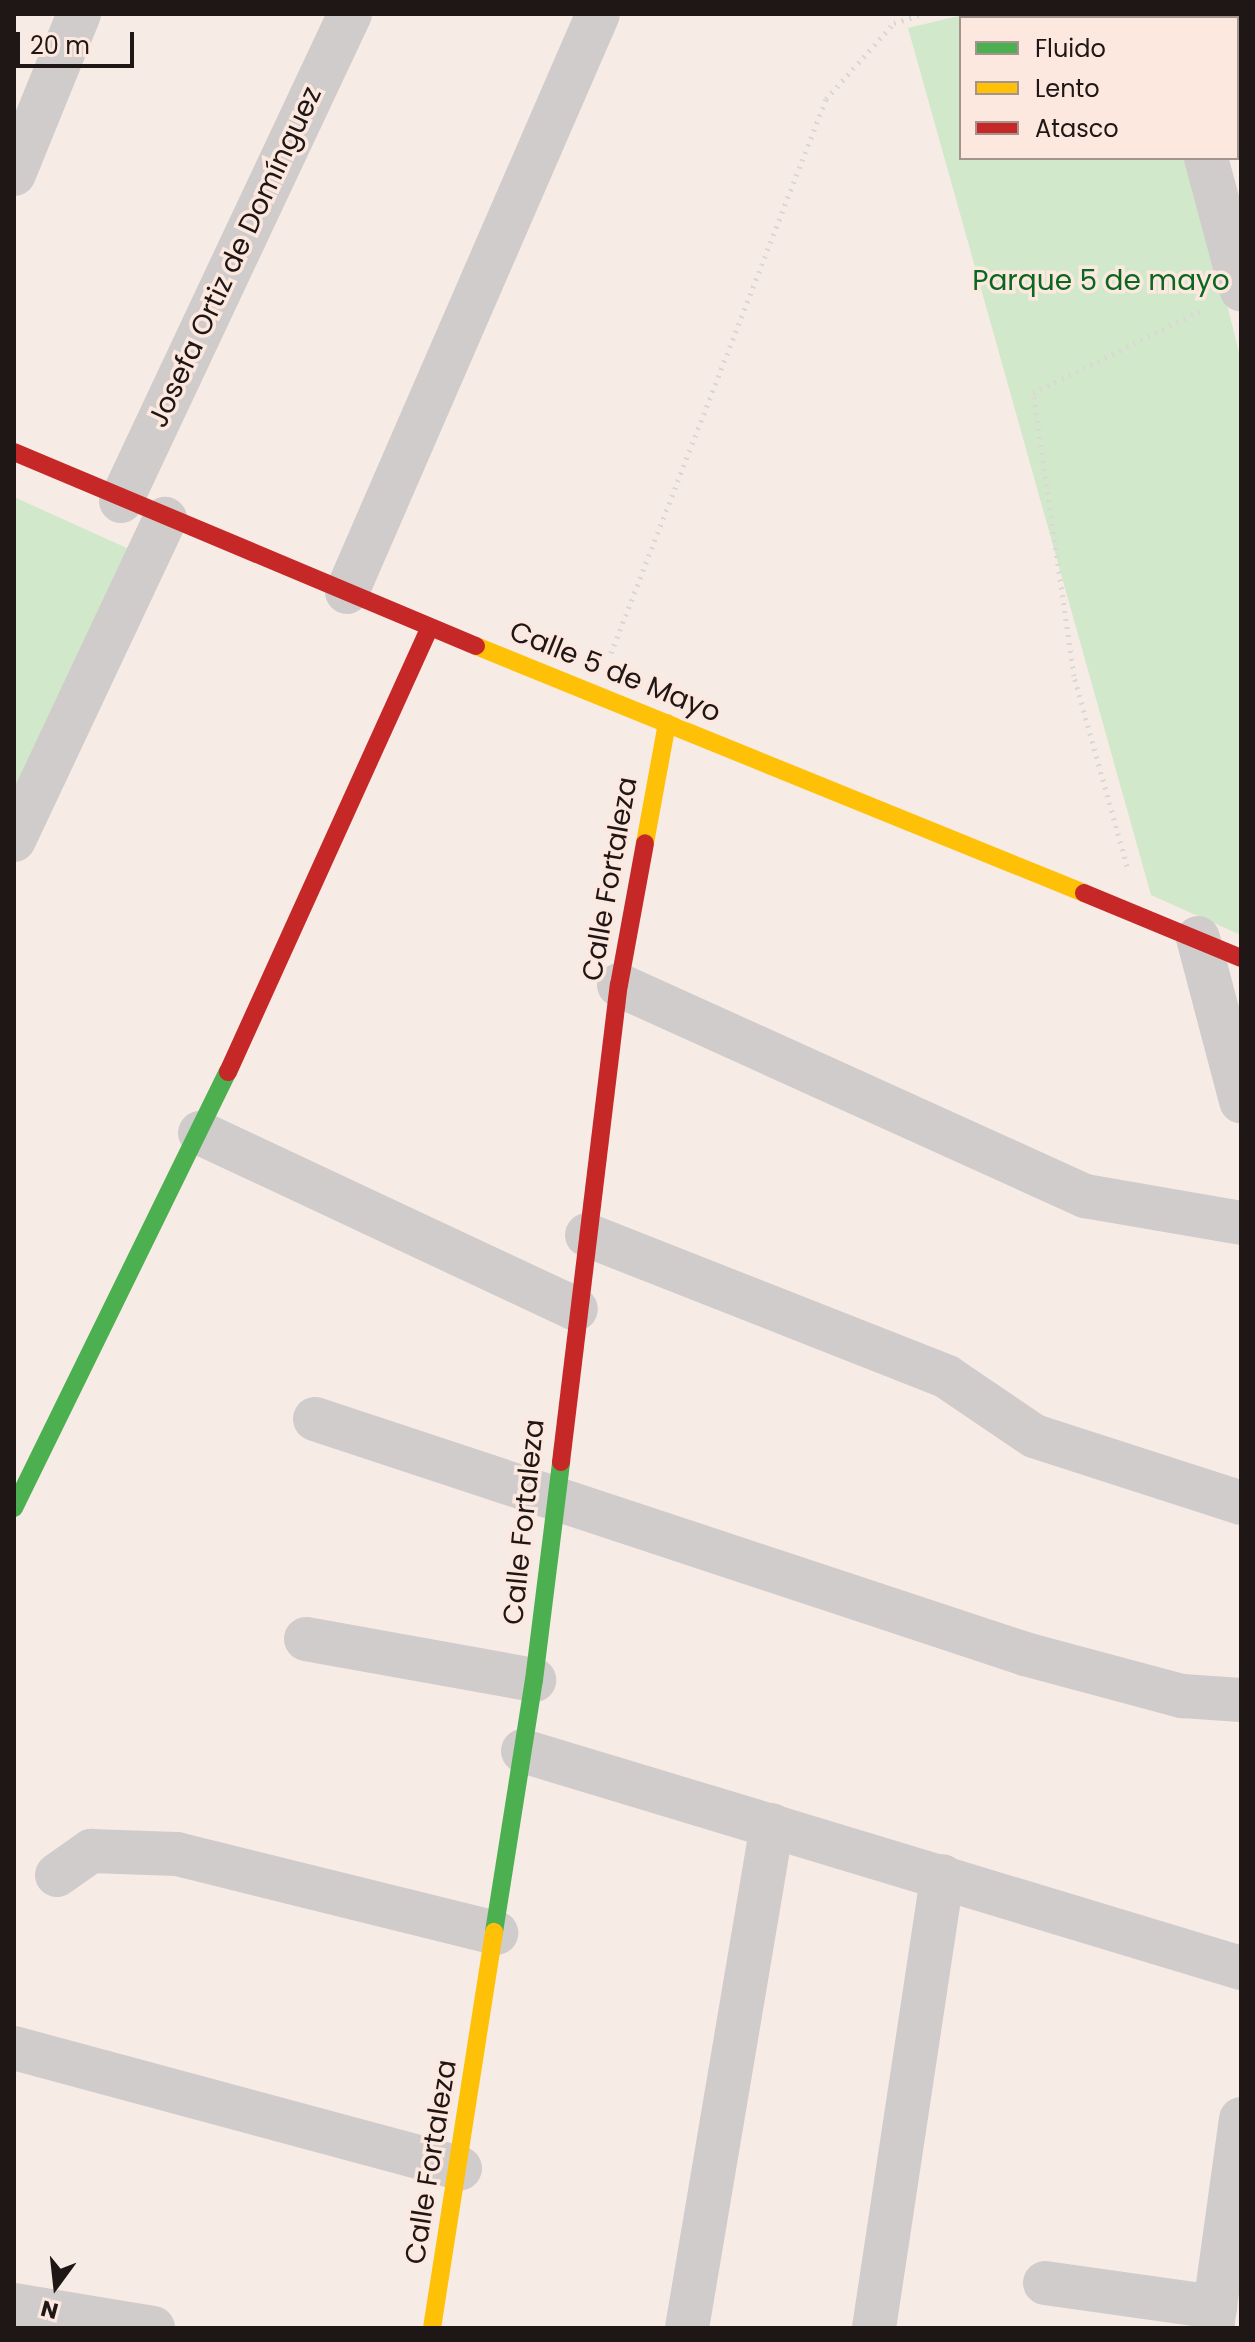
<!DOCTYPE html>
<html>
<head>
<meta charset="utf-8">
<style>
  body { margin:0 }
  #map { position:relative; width:1255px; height:2342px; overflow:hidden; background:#f7ebe6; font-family:Poppins,sans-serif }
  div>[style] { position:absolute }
  .green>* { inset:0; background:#d1e8ca }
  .path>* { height:5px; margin-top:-2.5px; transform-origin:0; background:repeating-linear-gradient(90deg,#dad7d6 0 2px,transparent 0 8px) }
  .street>* { height:44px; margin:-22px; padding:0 22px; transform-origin:22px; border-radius:22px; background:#d0cccb }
  .fast>* { height:18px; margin:-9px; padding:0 9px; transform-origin:9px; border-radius:9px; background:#4caf50 }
  .slow>* { height:18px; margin:-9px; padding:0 9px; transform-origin:9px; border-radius:9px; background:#ffc107 }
  .jam>* { height:18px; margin:-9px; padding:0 9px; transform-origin:9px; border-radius:9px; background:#c62828 }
  span { translate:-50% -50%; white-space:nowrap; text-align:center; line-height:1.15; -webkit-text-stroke:7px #fde8e0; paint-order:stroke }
  .street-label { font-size:28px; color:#1e1715 }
  .park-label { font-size:28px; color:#0a671f }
  .frame { position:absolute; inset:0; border:16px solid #1e1715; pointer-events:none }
  .legend { position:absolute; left:959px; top:16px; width:280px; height:144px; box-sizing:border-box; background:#fde8e0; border:2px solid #a4948f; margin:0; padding:10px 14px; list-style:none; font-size:24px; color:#1e1715 }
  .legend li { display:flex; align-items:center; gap:16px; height:40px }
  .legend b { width:40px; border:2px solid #a4948f }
  .north { position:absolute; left:16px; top:2246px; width:80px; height:80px; -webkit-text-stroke:6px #fde8e0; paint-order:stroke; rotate:195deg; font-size:22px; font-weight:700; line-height:32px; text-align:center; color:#1e1715 }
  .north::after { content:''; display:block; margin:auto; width:28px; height:36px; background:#1e1715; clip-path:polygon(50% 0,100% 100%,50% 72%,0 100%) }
  .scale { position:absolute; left:16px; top:32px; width:118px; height:36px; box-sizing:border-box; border:4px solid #1e1715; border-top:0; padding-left:10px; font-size:24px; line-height:28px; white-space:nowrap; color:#1e1715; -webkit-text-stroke:6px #fde8e0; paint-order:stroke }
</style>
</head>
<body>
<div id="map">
  <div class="green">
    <div style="clip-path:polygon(967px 14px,1156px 14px,1157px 18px,961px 18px,961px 158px,1191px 158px,1241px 361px,1241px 935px,1151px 895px,908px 28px)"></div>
    <div style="clip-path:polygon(14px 497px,129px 549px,14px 793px)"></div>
  </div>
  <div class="path">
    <div style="left:611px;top:653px;width:594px;rotate:-68.79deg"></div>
    <div style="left:826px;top:99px;width:102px;rotate:-48.2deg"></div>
    <div style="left:894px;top:23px;width:31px;rotate:-17deg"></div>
    <div style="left:1127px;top:866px;width:197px;rotate:-105.6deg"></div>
    <div style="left:1074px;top:676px;width:286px;rotate:-98.2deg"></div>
    <div style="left:1033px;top:393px;width:191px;rotate:-26.2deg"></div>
  </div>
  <div class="street">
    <div style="left:1168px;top:14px;width:4px;rotate:76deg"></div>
    <div style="left:1206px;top:158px;width:136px;rotate:75deg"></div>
    <div style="left:14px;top:174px;width:173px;rotate:-67.9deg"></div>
    <div style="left:121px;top:501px;width:538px;rotate:-64.82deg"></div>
    <div style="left:347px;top:592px;width:630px;rotate:-66.53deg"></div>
    <div style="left:14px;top:840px;width:355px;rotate:-64.8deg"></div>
    <div style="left:1198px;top:938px;width:169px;rotate:75.2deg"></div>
    <div style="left:619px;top:985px;width:512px;rotate:24.36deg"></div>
    <div style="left:1085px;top:1196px;width:158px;rotate:9.8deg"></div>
    <div style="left:200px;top:1133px;width:415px;rotate:25.1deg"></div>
    <div style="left:587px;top:1235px;width:387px;rotate:21.5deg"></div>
    <div style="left:947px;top:1377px;width:105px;rotate:34.1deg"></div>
    <div style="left:1034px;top:1436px;width:218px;rotate:17.9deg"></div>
    <div style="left:315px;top:1419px;width:748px;rotate:18.31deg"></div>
    <div style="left:1025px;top:1654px;width:163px;rotate:15deg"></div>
    <div style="left:1182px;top:1696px;width:59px;rotate:3.9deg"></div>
    <div style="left:306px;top:1639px;width:232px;rotate:10.2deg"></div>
    <div style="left:523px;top:1751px;width:750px;rotate:16.82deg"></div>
    <div style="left:57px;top:1875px;width:42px;rotate:-35.2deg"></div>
    <div style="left:91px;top:1851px;width:86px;rotate:2deg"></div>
    <div style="left:177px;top:1854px;width:329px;rotate:13.9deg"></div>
    <div style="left:14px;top:2048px;width:462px;rotate:15.1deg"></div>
    <div style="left:1045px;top:2283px;width:172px;rotate:8deg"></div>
    <div style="left:14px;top:2305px;width:141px;rotate:9.4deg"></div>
    <div style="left:687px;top:2328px;width:510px;rotate:-80.41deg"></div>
    <div style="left:874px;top:2328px;width:457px;rotate:-81.4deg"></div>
    <div style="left:1212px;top:2328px;width:211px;rotate:-82.1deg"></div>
  </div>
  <div class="fast">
    <div style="left:14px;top:1508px;width:486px;rotate:-63.9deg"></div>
    <div style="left:494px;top:1932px;width:255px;rotate:-81deg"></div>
    <div style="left:534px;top:1680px;width:220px;rotate:-82.9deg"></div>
  </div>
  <div class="slow">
    <div style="left:476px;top:646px;width:656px;rotate:22.11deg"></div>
    <div style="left:645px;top:843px;width:122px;rotate:-79.6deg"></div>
    <div style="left:432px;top:2328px;width:401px;rotate:-81.1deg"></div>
  </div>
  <div class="jam">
    <div style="left:14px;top:452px;width:501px;rotate:22.78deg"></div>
    <div style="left:1084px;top:893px;width:170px;rotate:22.5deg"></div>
    <div style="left:228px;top:1072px;width:486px;rotate:-65.6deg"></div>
    <div style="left:561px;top:1462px;width:481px;rotate:-83.1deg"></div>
    <div style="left:619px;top:985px;width:144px;rotate:-79.6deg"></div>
  </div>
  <div class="street-label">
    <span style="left:235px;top:257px;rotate:-65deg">Josefa Ortiz de Domínguez</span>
    <span style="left:615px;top:672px;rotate:22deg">Calle 5 de Mayo</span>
    <span style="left:610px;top:879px;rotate:-80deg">Calle Fortaleza</span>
    <span style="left:524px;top:1522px;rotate:-84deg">Calle Fortaleza</span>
    <span style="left:431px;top:2162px;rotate:-81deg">Calle Fortaleza</span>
  </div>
  <div class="park-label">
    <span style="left:1101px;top:281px">Parque 5 de mayo</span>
  </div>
  <div class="frame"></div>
  <ul class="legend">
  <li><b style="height:10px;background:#4caf50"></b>Fluido</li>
  <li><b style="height:10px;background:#ffc107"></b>Lento</li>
  <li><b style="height:10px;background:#c62828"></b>Atasco</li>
  </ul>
  <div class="north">N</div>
  <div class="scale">20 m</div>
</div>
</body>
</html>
